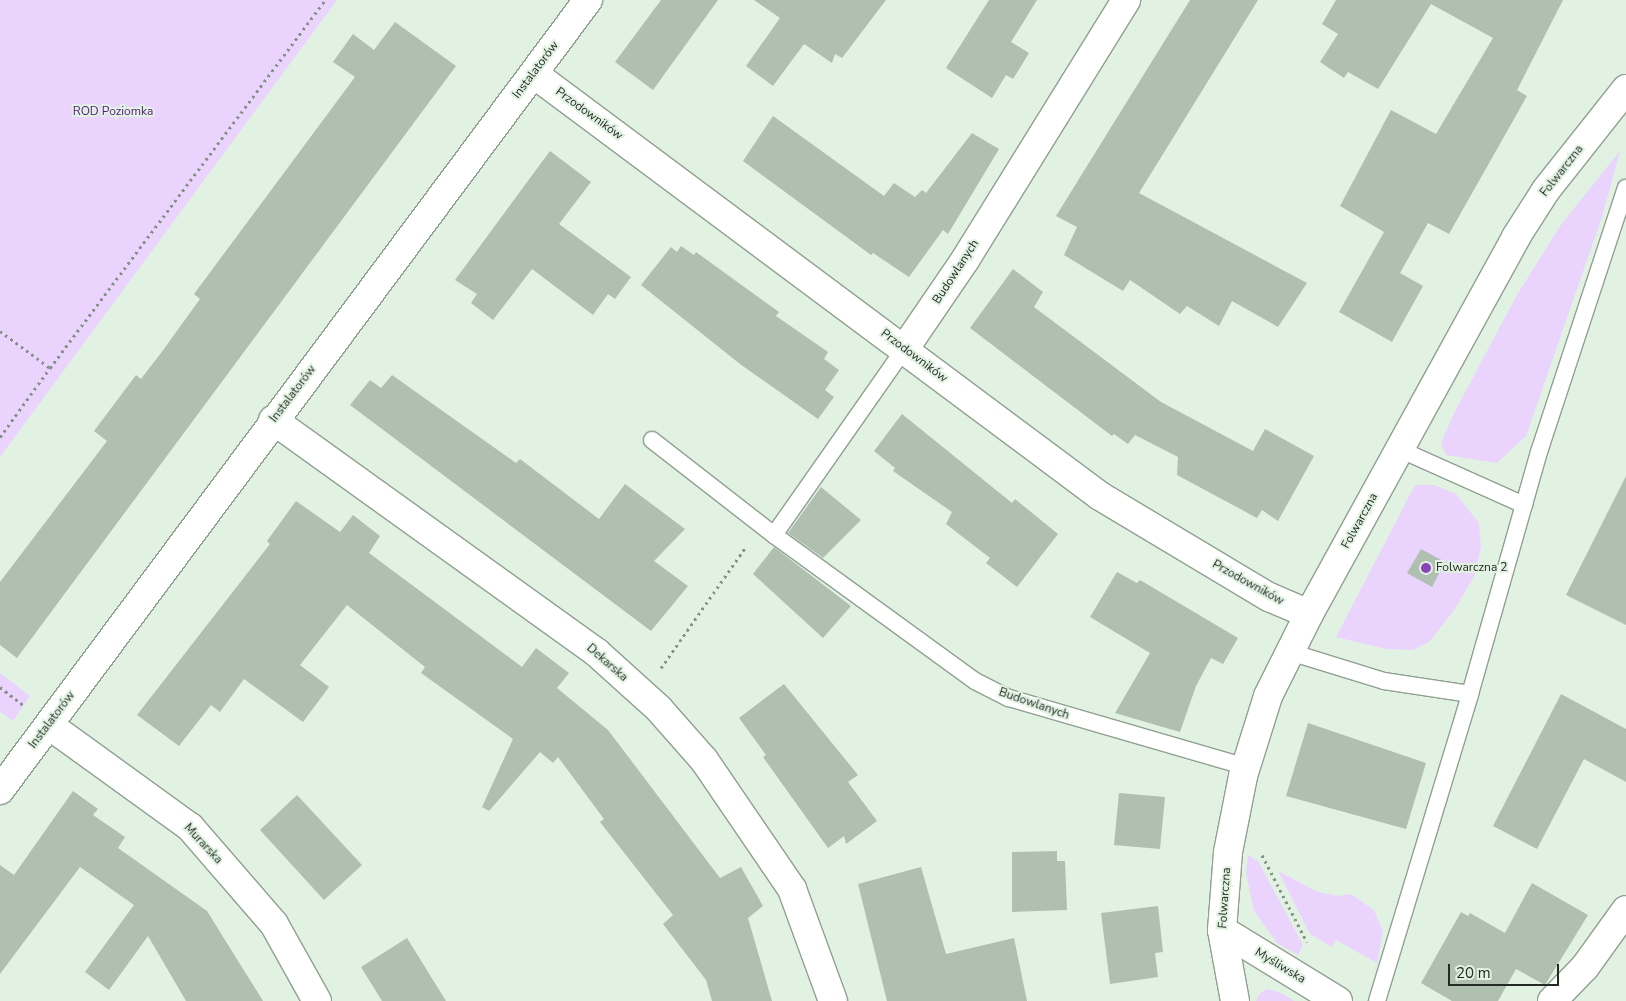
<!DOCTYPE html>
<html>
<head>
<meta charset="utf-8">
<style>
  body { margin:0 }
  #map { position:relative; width:1626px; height:1001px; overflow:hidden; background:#e1f2e2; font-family:"Nunito Sans",sans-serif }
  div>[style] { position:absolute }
  .green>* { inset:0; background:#ead4fe }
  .building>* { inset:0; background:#afbfb0 }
  .path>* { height:3px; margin-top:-1.5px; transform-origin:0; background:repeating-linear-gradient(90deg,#869186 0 2.5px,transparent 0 6.5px) }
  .roads { filter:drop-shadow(1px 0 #90a091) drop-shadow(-1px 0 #90a091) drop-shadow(0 1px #90a091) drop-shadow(0 -1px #90a091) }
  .lane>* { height:16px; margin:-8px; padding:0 8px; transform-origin:8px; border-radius:8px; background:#fff }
  .street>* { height:28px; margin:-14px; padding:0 14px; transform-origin:14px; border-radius:14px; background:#fff }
  .dots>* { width:14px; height:14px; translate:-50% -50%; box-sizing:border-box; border:2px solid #e1f2e2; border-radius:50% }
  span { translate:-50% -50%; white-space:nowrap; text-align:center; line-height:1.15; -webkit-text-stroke:4px #e1f2e2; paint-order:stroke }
  .street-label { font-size:12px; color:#242a24 }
  .park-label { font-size:12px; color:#55187a }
  .poi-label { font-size:12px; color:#242a24 }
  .left { translate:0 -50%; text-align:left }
  .scale { position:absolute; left:1448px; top:964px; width:111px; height:22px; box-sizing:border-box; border:2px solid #242a24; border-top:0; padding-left:6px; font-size:15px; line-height:18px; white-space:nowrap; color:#242a24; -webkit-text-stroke:4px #e1f2e2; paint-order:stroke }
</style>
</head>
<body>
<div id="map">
  <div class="green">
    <div style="clip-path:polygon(0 0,337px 0,0 457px)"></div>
    <div style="clip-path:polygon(1620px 151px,1602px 217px,1526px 436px,1497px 463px,1446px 455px,1441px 443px,1454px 413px,1517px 295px,1560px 226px)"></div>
    <div style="clip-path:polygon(1415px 485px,1434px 485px,1456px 494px,1479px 523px,1481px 547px,1474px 576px,1455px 609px,1429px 642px,1413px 650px,1386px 649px,1336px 637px)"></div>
    <div style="clip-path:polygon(0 673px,30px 696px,13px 721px,0 712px)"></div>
    <div style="clip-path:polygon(1248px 855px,1258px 861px,1303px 945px,1298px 955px,1277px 943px,1254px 911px,1246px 873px)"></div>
    <div style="clip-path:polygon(1278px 871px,1318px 892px,1338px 896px,1351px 894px,1374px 910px,1383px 932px,1377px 963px,1336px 940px,1332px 947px,1310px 934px)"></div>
    <div style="clip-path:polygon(1267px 989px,1279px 992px,1294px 1001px,1256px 1001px,1259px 994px)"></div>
  </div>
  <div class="building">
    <div style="clip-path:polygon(661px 0,718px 0,653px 90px,615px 62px)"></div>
    <div style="clip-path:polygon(754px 0,886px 0,842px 58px,835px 54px,832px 63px,804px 44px,773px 86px,746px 66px,780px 18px)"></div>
    <div style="clip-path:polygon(989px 0,1037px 0,1011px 42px,1029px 53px,1013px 79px,1006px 75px,992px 98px,946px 68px)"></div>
    <div style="clip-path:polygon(1190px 0,1258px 0,1139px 193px,1307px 283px,1278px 327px,1232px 301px,1219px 326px,1187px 306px,1180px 314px,1130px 280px,1123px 291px,1064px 255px,1077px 227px,1056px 216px)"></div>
    <div style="clip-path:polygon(1336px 0,1563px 0,1517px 90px,1527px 96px,1449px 234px,1428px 223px,1400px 273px,1423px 286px,1392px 342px,1339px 312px,1384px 232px,1340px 206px,1391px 110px,1436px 134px,1493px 38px,1431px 4px,1378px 89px,1348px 72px,1344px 78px,1320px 62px,1338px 34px,1322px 24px)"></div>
    <div style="clip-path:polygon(395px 22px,456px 66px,17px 658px,0 645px,0 582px,107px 441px,94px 431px,136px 375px,141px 379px,161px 353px,200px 299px,194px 294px,355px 77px,333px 62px,353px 34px,374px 50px)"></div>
    <div style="clip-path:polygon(773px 116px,884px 196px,894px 183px,915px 197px,922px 190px,926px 193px,972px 133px,999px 149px,948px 234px,943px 230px,909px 277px,873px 253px,871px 255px,743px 161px)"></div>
    <div style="clip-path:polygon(550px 151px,591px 182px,559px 224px,631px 277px,615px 299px,608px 294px,593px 315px,532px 269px,493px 320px,471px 303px,477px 294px,455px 280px)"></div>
    <div style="clip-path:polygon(681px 246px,694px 255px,696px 252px,779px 312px,776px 316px,828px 352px,824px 359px,839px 370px,825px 390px,834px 397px,818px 419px,740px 364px,641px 285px,671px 247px,677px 252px)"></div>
    <div style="clip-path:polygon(1013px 269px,1043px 292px,1034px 307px,1161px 402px,1253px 451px,1265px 429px,1314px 456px,1278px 521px,1262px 510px,1257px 518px,1177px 475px,1178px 457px,1135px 435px,1128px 444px,1114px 434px,1112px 436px,970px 328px)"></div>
    <div style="clip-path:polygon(392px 375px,516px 463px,520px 459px,599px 519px,625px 484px,685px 529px,654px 561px,688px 586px,651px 631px,350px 405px,370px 380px,381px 388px)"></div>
    <div style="clip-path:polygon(902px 414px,1012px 503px,1015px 499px,1058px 534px,1017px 587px,986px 563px,990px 558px,946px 524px,952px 512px,893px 471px,895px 468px,874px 451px)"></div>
    <div style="clip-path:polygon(1626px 476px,1626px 625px,1566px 595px)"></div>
    <div style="clip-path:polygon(821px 487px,861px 520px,823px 558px,788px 533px)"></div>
    <div style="clip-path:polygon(296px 501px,340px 532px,353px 515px,380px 536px,369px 553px,522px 667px,536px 648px,569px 673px,557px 688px,608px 730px,720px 878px,741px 867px,763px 906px,748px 918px,772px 1001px,712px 1001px,706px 980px,663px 924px,673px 915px,600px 822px,604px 819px,558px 757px,553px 763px,540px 752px,489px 811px,482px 807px,513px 739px,421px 673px,425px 667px,347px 605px,300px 665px,329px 687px,303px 722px,244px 679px,220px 712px,211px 705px,179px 746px,137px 715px,270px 544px,267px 541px)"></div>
    <div style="clip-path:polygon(774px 547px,851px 606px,823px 638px,753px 574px)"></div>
    <div style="clip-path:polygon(1421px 549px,1445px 562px,1432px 587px,1407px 573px)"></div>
    <div style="clip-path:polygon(1117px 572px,1137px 583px,1140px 580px,1238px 638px,1223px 664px,1211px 658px,1196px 686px,1180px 732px,1115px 713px,1150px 653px,1090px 617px)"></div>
    <div style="clip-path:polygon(784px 684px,858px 775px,848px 782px,877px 821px,846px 844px,844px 836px,828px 848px,763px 757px,766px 755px,739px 718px)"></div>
    <div style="clip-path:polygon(1561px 694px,1626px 729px,1626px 782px,1584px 759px,1537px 849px,1493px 826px)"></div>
    <div style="clip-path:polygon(1308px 723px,1426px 763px,1406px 829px,1286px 796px)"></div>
    <div style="clip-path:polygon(73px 791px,98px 809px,93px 815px,125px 837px,118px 848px,207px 911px,263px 1001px,186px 1001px,148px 936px,109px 990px,85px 972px,134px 905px,80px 867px,0 974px,0 865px,14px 875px)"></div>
    <div style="clip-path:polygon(1119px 793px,1165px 797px,1160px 849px,1114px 845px)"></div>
    <div style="clip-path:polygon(297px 795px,362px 865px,324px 900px,260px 830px)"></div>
    <div style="clip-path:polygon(1057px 851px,1057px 861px,1065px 861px,1067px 910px,1012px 912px,1012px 852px)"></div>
    <div style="clip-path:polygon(921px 867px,946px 954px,1014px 938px,1027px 1001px,887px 1001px,858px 884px)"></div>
    <div style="clip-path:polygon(1532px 883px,1588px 915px,1545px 985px,1516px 969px,1498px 1001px,1452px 1001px,1421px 983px,1461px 912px,1468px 916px,1470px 913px,1505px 933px)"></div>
    <div style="clip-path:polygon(1158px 906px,1163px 952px,1155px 953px,1158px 977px,1110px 984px,1101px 913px)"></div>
    <div style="clip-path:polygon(407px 938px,446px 1001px,382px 1001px,361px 967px)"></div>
  </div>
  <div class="path">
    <div style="left:0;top:331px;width:62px;rotate:36.5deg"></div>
    <div style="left:50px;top:368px;width:459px;rotate:-53.2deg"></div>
    <div style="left:0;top:437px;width:85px;rotate:-54.1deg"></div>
    <div style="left:661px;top:668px;width:146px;rotate:-55deg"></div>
    <div style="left:0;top:687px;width:29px;rotate:38deg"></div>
    <div style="left:1262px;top:855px;width:98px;rotate:62.7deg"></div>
  </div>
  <div class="roads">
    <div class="lane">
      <div style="left:652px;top:440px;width:155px;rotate:37.9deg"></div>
      <div style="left:774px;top:535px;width:248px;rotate:36deg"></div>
      <div style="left:975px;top:681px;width:38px;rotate:27deg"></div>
      <div style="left:1009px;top:698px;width:247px;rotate:16.2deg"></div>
      <div style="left:1399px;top:449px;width:137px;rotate:24.1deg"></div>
      <div style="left:774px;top:535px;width:228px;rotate:-55deg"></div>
      <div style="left:1290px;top:652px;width:98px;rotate:17.1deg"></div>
      <div style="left:1384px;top:681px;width:87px;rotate:8.6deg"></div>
      <div style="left:1377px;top:1001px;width:321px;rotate:-73.1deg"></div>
      <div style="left:1470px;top:694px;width:252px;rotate:-74.1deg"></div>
      <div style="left:1539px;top:452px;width:278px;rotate:-71.8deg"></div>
    </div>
    <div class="street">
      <div style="left:534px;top:74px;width:706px;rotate:36.71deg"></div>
      <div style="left:1100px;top:496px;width:197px;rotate:30.9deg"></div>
      <div style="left:1269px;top:597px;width:43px;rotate:23deg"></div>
      <div style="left:905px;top:348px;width:107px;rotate:-55.7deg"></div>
      <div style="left:965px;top:260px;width:306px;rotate:-58.2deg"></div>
      <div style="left:273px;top:420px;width:398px;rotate:35.7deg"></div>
      <div style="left:596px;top:652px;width:85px;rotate:42.1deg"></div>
      <div style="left:659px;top:709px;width:68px;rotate:48.6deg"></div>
      <div style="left:704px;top:760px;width:156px;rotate:55.7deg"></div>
      <div style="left:792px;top:889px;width:119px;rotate:69.9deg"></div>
      <div style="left:49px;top:725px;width:174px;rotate:35.9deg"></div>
      <div style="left:190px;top:827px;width:128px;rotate:49.1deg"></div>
      <div style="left:274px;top:924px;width:88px;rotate:60.8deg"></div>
      <div style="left:0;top:790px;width:985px;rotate:-53.34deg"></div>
      <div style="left:1222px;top:930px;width:136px;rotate:31.5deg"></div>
      <div style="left:1235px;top:1001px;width:72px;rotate:-100.4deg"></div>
      <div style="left:1222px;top:930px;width:78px;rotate:-85.6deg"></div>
      <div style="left:1228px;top:852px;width:77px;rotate:-78.8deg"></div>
      <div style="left:1243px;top:776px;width:84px;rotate:-72.6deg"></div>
      <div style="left:1268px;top:696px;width:92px;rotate:-63.4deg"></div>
      <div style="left:1309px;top:614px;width:430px;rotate:-61.2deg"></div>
      <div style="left:1516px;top:237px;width:56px;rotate:-57.4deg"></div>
      <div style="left:1546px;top:190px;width:129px;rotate:-51.6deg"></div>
      <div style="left:1552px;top:1001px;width:47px;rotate:-45.9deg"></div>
      <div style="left:1585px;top:967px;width:70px;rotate:-54.3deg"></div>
    </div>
  </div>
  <div class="dots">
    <div style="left:1426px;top:568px;background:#8944b8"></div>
  </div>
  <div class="street-label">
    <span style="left:536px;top:70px;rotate:-53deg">Instalatorów</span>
    <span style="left:589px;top:114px;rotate:36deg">Przodowników</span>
    <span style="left:1562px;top:171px;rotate:-52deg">Folwarczna</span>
    <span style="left:956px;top:272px;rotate:-57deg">Budowlanych</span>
    <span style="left:914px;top:356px;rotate:37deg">Przodowników</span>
    <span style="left:293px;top:394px;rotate:-53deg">Instalatorów</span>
    <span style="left:1360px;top:521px;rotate:-61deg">Folwarczna</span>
    <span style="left:1248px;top:583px;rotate:29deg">Przodowników</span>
    <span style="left:607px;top:663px;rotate:41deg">Dekarska</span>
    <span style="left:1034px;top:704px;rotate:19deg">Budowlanych</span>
    <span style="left:52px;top:720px;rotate:-53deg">Instalatorów</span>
    <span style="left:203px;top:844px;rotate:47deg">Murarska</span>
    <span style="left:1225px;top:898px;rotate:-86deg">Folwarczna</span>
    <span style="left:1280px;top:966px;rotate:31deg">Myśliwska</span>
  </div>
  <div class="park-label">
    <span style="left:113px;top:112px">ROD Poziomka</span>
  </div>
  <div class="poi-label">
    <span class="left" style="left:1436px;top:568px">Folwarczna 2</span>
  </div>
  <div class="scale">20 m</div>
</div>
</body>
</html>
